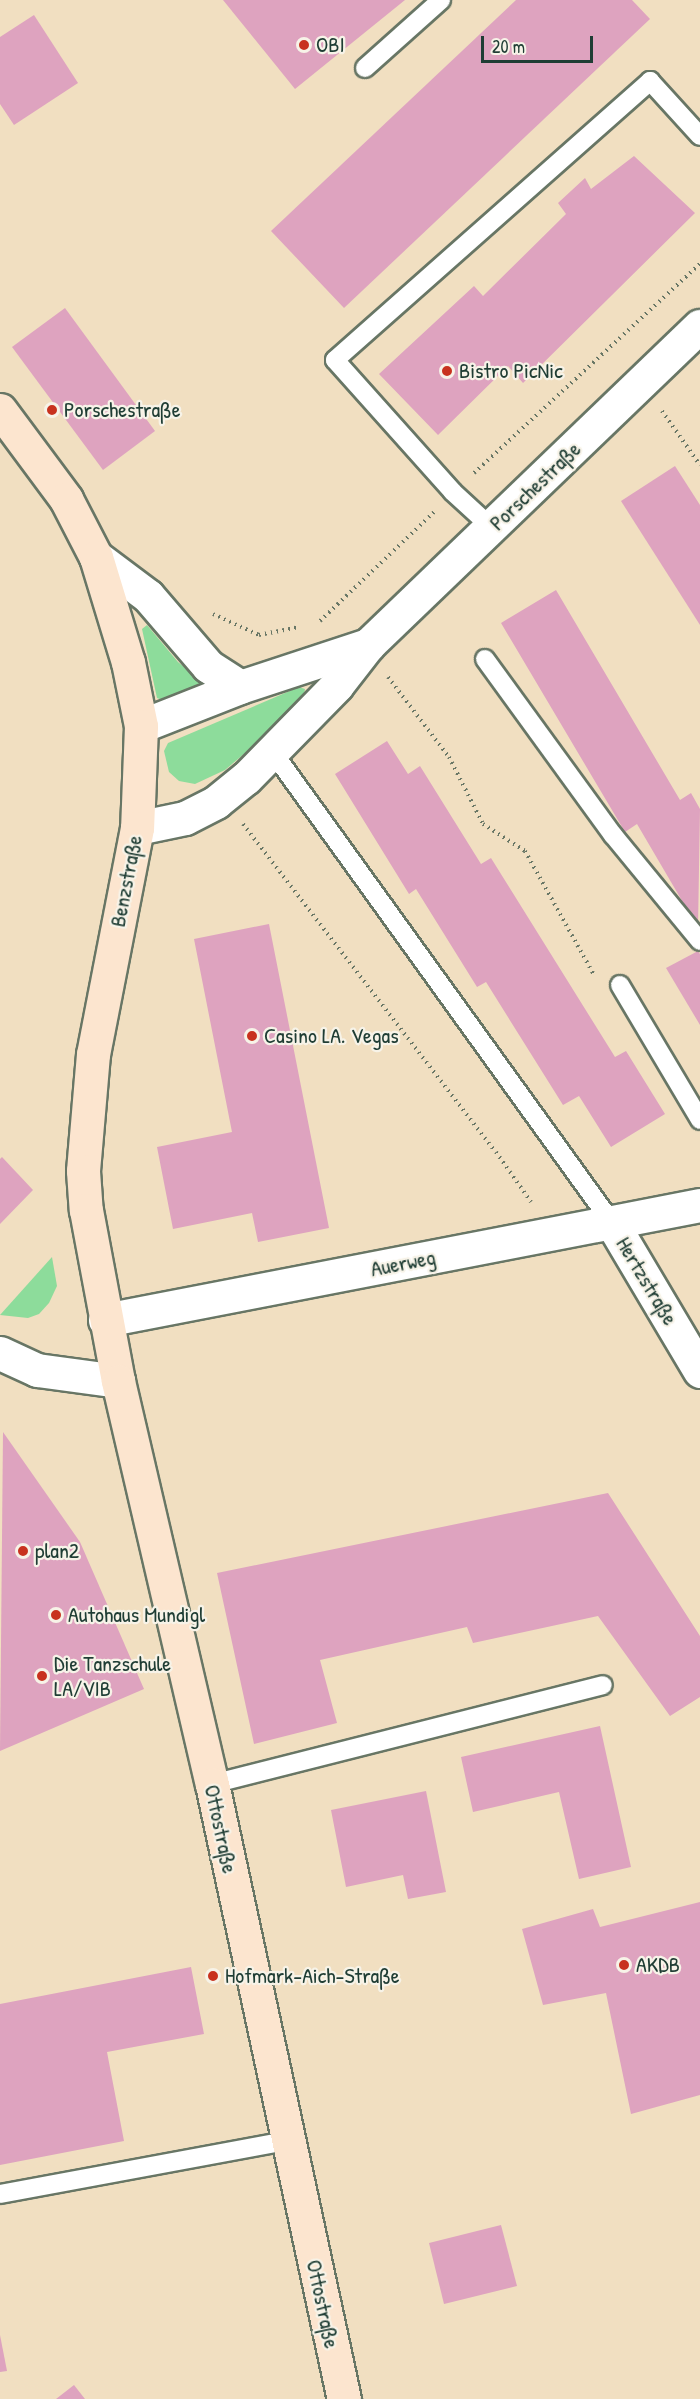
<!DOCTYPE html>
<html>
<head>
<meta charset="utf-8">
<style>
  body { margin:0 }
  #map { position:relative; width:700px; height:2399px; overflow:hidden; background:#f1dfc1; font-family:"Patrick Hand",sans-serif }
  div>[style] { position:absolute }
  .green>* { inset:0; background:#8ddc9b }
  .building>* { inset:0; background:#dea3bf }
  .path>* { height:4px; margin-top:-2px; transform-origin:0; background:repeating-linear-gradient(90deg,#687665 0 1.5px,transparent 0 6px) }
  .roads { filter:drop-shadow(2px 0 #687665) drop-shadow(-2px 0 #687665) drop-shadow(0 2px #687665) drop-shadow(0 -2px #687665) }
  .lane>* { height:18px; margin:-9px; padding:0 9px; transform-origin:9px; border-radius:9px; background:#fff }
  .street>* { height:33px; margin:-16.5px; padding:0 16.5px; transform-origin:16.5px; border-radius:16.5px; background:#fff }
  .secondary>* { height:33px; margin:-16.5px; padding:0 16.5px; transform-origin:16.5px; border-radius:16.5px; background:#fce5cf }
  .dots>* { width:16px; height:16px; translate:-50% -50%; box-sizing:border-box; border:3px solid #f7f3e8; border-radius:50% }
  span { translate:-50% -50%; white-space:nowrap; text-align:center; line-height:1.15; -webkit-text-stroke:4.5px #f7f3e8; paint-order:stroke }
  .poi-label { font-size:22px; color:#1f3d34 }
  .left { translate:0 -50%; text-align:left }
  .street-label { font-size:22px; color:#1f3d34 }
  .scale { position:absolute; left:481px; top:36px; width:112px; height:27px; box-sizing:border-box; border:3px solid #1f3d34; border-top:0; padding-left:8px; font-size:18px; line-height:21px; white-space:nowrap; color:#1f3d34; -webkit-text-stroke:4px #f7f3e8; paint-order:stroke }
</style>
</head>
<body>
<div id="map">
  <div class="green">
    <div style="clip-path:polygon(147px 625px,178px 662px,200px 680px,201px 685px,165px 701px,157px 698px,142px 629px)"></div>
    <div style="clip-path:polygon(299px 687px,305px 689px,304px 695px,277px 726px,225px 770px,195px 784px,179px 781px,169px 772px,164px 751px,168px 743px)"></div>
    <div style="clip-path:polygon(52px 1257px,57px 1286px,49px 1303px,39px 1314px,28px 1318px,0 1315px)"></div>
  </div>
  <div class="building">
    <div style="clip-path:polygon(223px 0,405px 0,295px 89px)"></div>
    <div style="clip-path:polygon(516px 0,632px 0,650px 19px,344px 308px,271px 231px)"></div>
    <div style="clip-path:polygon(34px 15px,78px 83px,14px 125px,0 104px,0 37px)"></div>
    <div style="clip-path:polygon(634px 156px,695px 213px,523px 383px,508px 366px,438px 435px,379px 374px,474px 286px,483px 296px,566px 214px,558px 203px,585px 178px,591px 189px)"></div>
    <div style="clip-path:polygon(65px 308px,155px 431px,103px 470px,12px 347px)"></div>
    <div style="clip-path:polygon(675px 466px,700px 505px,700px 625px,621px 501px)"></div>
    <div style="clip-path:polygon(556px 590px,680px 800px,691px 793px,700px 809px,698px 928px,637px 824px,625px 832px,501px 623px)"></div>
    <div style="clip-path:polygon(387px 741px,408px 774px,420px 766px,481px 864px,491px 858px,615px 1057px,626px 1051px,665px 1114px,611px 1147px,579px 1096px,563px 1105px,486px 982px,477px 987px,416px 889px,409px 894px,335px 774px)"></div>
    <div style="clip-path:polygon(269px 924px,329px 1228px,258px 1242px,252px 1213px,173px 1229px,157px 1147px,232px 1132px,194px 939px)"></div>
    <div style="clip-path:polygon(698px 951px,700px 954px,700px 1025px,666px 968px)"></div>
    <div style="clip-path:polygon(2px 1157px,33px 1190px,0 1224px,0 1159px)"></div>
    <div style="clip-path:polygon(3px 1432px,80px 1542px,144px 1689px,0 1751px)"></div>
    <div style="clip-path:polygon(608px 1493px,700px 1636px,700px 1697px,670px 1716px,598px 1616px,473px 1643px,467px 1627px,320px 1660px,337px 1723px,254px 1744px,217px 1573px)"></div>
    <div style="clip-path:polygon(600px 1726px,631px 1867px,579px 1879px,559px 1792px,473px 1812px,461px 1757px)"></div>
    <div style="clip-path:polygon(426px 1791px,446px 1892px,408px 1899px,403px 1875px,346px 1887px,331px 1810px)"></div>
    <div style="clip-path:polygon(700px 1902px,700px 2095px,631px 2114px,606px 1993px,543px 2005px,522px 1929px,593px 1909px,600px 1927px)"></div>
    <div style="clip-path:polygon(191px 1967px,204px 2034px,107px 2052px,124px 2141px,0 2165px,0 2004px)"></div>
    <div style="clip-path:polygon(501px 2225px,517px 2286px,444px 2304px,429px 2243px)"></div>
    <div style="clip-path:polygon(0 2335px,7px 2371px,0 2372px)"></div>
    <div style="clip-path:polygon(74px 2385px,85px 2399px,56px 2399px)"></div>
  </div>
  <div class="path">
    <div style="left:662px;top:411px;width:66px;rotate:54.9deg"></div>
    <div style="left:474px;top:473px;width:308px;rotate:-42.8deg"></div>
    <div style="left:213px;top:614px;width:51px;rotate:24.5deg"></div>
    <div style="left:259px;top:635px;width:41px;rotate:-11.3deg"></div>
    <div style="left:320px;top:621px;width:158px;rotate:-43.7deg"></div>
    <div style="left:388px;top:677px;width:101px;rotate:52.7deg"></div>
    <div style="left:449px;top:757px;width:75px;rotate:63.1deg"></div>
    <div style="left:483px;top:824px;width:50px;rotate:32.7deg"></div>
    <div style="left:525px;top:851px;width:142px;rotate:60.9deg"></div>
    <div style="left:243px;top:824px;width:414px;rotate:52.4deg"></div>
    <div style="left:496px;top:1152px;width:61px;rotate:55deg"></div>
  </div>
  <div class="roads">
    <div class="lane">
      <div style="left:365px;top:68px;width:102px;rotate:-41.8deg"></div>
      <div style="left:491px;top:527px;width:52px;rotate:-137.4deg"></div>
      <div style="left:453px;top:492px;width:177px;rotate:-131.8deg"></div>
      <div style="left:335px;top:360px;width:421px;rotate:-41.5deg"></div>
      <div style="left:650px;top:81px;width:74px;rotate:47.7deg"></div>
      <div style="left:485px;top:659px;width:218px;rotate:54deg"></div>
      <div style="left:613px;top:835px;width:137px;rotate:50.6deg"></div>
      <div style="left:272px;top:751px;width:582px;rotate:54.23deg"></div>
      <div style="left:620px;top:985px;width:157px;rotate:59.3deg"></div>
      <div style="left:212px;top:1784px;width:403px;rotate:-14.2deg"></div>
      <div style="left:0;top:2194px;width:295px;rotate:-10.5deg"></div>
    </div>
    <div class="street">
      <div style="left:96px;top:557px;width:65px;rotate:36.9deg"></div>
      <div style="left:148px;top:596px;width:92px;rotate:49.4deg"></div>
      <div style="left:208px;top:666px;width:38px;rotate:33deg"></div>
      <div style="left:141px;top:726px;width:106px;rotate:-21.5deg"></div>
      <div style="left:240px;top:687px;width:135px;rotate:-18.2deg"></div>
      <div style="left:137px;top:828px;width:49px;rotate:-11.8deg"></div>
      <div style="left:185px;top:818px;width:35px;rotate:-27deg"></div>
      <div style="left:216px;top:802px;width:38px;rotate:-39deg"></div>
      <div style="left:246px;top:778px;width:130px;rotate:-45.6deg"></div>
      <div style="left:337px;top:685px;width:51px;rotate:-52.2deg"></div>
      <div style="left:368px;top:645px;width:460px;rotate:-43.9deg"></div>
      <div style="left:612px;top:1223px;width:172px;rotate:59.3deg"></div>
      <div style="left:105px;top:1320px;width:606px;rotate:-10.94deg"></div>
      <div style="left:0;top:1353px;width:41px;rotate:24.7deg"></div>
      <div style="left:37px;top:1370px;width:82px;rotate:7.7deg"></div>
    </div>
    <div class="secondary">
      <div style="left:0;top:410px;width:111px;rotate:53.4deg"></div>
      <div style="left:66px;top:499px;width:65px;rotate:62.7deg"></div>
      <div style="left:96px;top:557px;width:110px;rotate:73.1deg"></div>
      <div style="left:128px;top:662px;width:65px;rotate:78.5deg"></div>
      <div style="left:141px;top:726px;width:102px;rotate:92.2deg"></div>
      <div style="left:137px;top:828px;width:230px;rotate:101deg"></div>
      <div style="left:93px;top:1054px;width:117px;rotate:94.9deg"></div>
      <div style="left:83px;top:1171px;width:39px;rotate:86deg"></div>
      <div style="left:86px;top:1210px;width:174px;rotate:79.4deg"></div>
      <div style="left:118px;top:1381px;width:414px;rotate:76.9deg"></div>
      <div style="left:212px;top:1784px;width:629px;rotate:77.89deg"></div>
    </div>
  </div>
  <div class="dots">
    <div style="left:304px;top:45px;background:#c8321e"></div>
    <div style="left:447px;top:371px;background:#c8321e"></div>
    <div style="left:52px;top:410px;background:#c8321e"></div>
    <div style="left:252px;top:1036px;background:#c8321e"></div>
    <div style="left:23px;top:1551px;background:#c8321e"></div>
    <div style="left:56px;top:1615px;background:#c8321e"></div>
    <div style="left:42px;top:1676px;background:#c8321e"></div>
    <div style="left:624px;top:1965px;background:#c8321e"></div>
    <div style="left:213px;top:1976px;background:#c8321e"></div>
  </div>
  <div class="poi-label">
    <span class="left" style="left:316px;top:45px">OBI</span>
    <span class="left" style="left:459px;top:371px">Bistro PicNic</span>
    <span class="left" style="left:64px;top:410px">Porschestraße</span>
    <span class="left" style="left:264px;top:1036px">Casino LA. Vegas</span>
    <span class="left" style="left:35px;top:1551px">plan2</span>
    <span class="left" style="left:68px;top:1615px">Autohaus Mundigl</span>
    <span class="left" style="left:54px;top:1676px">Die Tanzschule<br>LA/VIB</span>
    <span class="left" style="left:636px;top:1965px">AKDB</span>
    <span class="left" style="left:225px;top:1976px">Hofmark-Aich-Straße</span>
  </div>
  <div class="street-label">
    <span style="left:535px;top:486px;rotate:-44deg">Porschestraße</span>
    <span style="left:126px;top:881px;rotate:-79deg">Benzstraße</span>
    <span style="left:403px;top:1263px;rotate:-11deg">Auerweg</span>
    <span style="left:647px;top:1281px;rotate:59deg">Hertzstraße</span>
    <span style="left:221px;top:1829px;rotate:78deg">Ottostraße</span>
    <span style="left:323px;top:2304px;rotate:78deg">Ottostraße</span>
  </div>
  <div class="scale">20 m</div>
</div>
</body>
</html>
